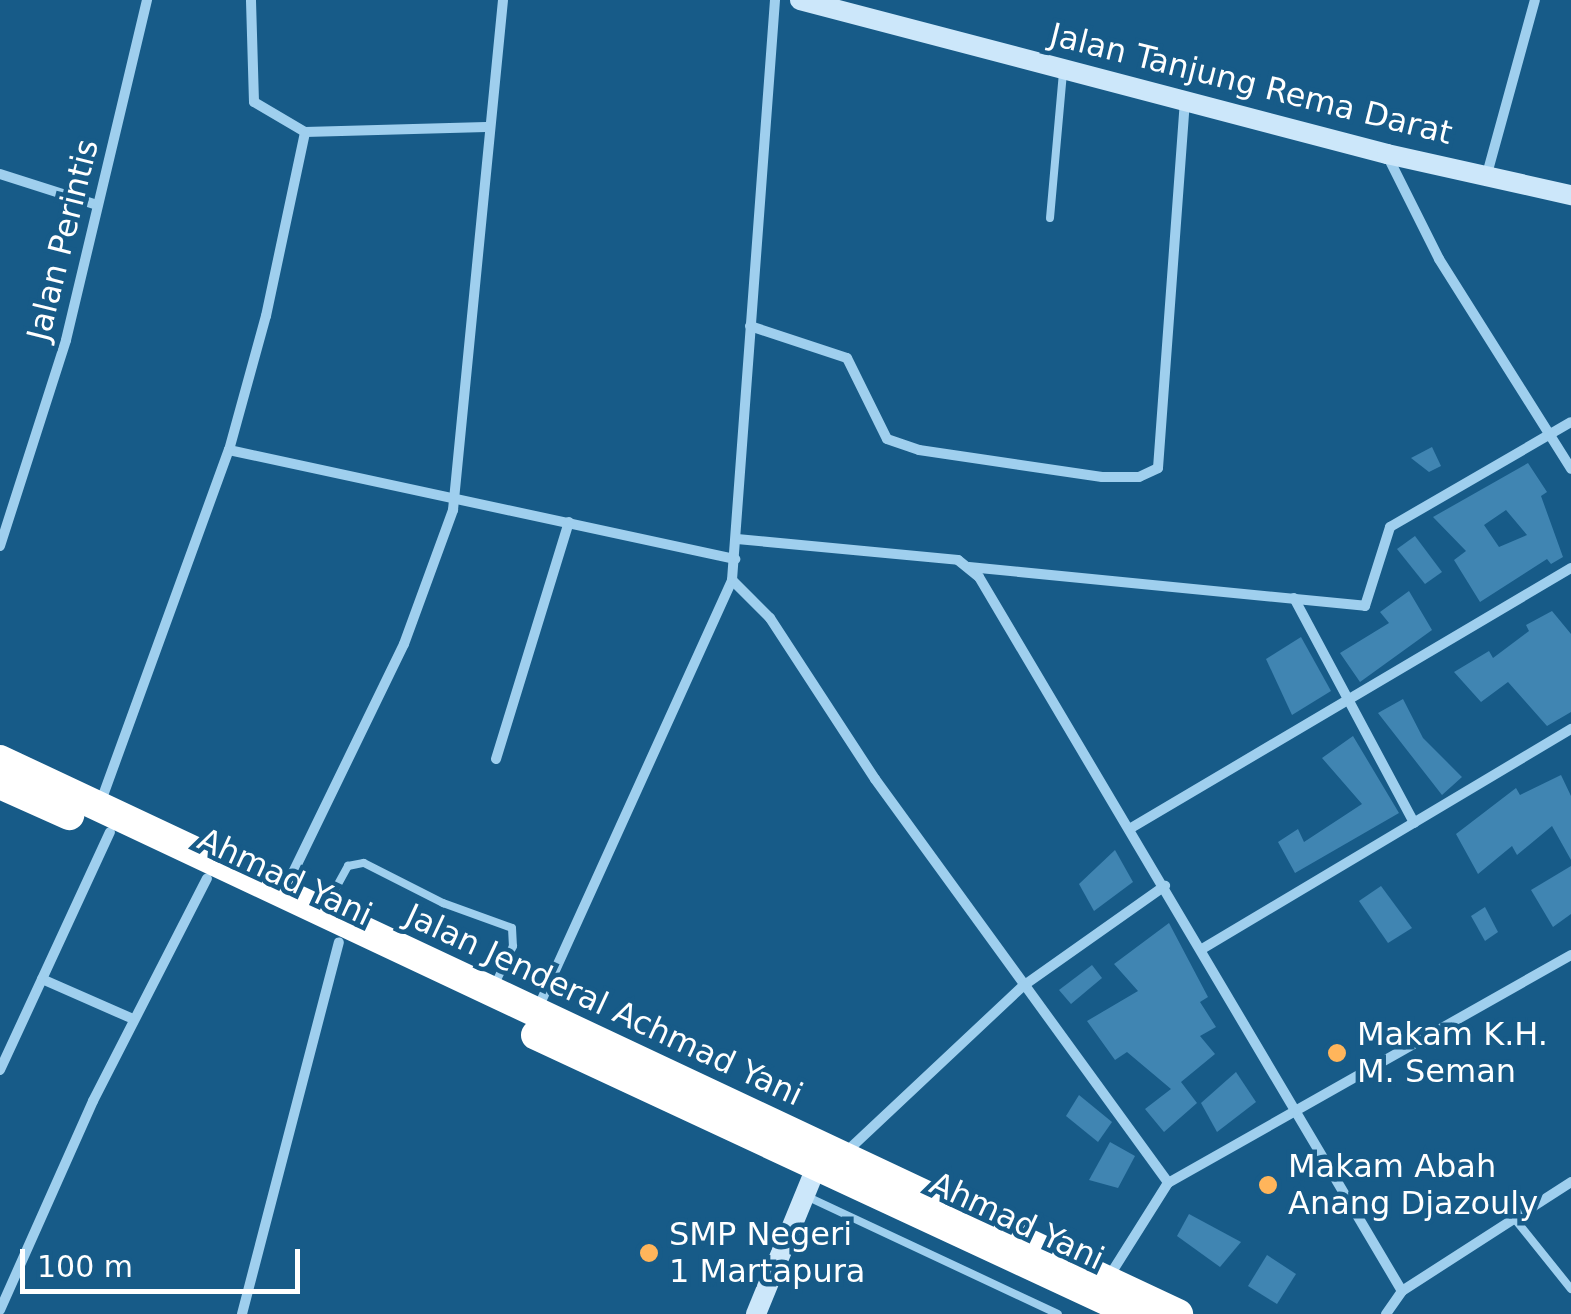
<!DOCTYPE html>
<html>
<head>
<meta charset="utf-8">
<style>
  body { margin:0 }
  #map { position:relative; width:1571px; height:1314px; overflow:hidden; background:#175b88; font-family:"DejaVu Sans",sans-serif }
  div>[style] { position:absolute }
  .building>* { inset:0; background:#4085b2 }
  .lane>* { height:8px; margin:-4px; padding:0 4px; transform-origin:4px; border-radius:4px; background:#9fcfee }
  .street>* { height:10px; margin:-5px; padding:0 5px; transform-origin:5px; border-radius:5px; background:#9fcfee }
  .secondary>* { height:20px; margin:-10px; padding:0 10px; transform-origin:10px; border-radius:10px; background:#cce7fa }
  .highway>* { height:30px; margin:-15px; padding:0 15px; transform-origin:15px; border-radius:15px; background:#fff }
  .dots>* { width:28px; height:28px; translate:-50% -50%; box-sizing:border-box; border:5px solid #175b88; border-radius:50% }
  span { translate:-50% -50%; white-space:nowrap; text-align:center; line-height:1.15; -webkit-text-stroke:9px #175b88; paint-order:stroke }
  .street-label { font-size:32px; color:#fff }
  .poi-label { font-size:32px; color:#fff }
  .left { translate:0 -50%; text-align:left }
  .scale { position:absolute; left:20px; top:1249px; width:280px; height:45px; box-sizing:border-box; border:5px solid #fff; border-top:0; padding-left:12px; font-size:30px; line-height:35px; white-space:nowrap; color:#fff; -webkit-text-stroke:8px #175b88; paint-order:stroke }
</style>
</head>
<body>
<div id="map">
  <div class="building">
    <div style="clip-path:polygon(1432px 447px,1441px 466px,1429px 472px,1411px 458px)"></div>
    <div style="clip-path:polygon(evenodd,1528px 463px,1547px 492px,1541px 496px,1563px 557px,1551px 564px,1547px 559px,1480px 602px,1454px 560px,1466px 551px,1433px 517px,1528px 463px,1506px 510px,1527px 535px,1499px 547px,1484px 525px,1506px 510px)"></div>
    <div style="clip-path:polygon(1415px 536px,1442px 572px,1425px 584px,1397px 549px)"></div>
    <div style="clip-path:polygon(1409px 591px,1432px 630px,1360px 682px,1340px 653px,1389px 623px,1380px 612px)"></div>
    <div style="clip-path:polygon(1552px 611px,1571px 634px,1571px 712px,1547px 726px,1508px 682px,1481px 702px,1454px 672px,1489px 651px,1493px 658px,1529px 631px,1526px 625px)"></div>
    <div style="clip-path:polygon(1301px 637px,1331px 691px,1292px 715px,1266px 659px)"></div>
    <div style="clip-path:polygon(1403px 699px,1423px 738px,1462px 777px,1442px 795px,1378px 713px)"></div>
    <div style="clip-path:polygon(1353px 736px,1399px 813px,1295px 873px,1278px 842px,1298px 829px,1304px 842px,1362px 804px,1322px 758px)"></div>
    <div style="clip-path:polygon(1561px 775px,1571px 796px,1571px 860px,1552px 826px,1517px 855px,1512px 846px,1478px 874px,1456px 834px,1516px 788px,1520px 795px)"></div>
    <div style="clip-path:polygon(1115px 850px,1133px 882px,1094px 911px,1079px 884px)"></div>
    <div style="clip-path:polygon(1571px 866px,1571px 914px,1553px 927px,1531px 890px)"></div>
    <div style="clip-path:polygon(1381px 886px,1412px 928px,1388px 943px,1359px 901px)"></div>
    <div style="clip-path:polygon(1485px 907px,1498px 932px,1485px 941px,1471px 916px)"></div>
    <div style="clip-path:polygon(1169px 923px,1208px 997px,1200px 1002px,1216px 1027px,1200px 1036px,1215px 1054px,1181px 1082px,1197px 1103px,1164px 1132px,1145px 1109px,1171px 1089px,1127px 1052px,1115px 1060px,1087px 1021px,1138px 991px,1114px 964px)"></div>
    <div style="clip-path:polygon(1092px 965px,1102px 978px,1071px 1004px,1059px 990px)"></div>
    <div style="clip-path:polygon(1236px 1072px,1256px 1102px,1217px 1132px,1201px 1103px)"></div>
    <div style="clip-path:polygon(1079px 1095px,1112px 1122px,1098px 1142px,1066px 1116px)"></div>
    <div style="clip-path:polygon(1110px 1142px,1135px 1156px,1118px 1188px,1089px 1180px)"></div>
    <div style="clip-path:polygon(1189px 1214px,1241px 1242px,1220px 1267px,1177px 1236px)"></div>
    <div style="clip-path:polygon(1267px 1255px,1296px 1274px,1277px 1304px,1248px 1286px)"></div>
  </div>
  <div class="lane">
    <div style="left:1050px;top:218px;width:146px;rotate:-84.9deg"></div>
    <div style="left:326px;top:906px;width:46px;rotate:-61.2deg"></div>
    <div style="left:348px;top:866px;width:16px;rotate:-11deg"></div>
    <div style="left:364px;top:863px;width:89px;rotate:26.9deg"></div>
    <div style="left:443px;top:903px;width:73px;rotate:19.9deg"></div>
    <div style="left:512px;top:928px;width:18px;rotate:87deg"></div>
    <div style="left:513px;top:946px;width:42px;rotate:115.3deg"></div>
    <div style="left:806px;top:1196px;width:278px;rotate:25.1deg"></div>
    <div style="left:1514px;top:1218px;width:91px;rotate:51.2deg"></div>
  </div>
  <div class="street">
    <div style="left:305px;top:132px;width:181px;rotate:-1.6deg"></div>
    <div style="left:1387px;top:155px;width:116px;rotate:63.4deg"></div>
    <div style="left:1439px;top:259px;width:248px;rotate:57.8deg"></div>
    <div style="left:0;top:174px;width:102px;rotate:17.7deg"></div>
    <div style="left:1487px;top:174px;width:180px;rotate:-74.6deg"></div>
    <div style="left:750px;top:326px;width:102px;rotate:18.3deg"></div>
    <div style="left:847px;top:358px;width:90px;rotate:63.7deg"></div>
    <div style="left:887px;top:439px;width:34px;rotate:19deg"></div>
    <div style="left:919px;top:450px;width:185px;rotate:8.4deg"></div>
    <div style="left:1102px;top:477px;width:37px"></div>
    <div style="left:1139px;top:477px;width:21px;rotate:-25deg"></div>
    <div style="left:1158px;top:468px;width:368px;rotate:-85.8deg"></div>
    <div style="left:229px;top:450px;width:518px;rotate:12.16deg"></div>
    <div style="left:737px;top:539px;width:222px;rotate:5.4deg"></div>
    <div style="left:958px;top:560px;width:27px;rotate:39deg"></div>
    <div style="left:979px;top:577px;width:830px;rotate:59.36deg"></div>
    <div style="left:0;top:546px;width:216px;rotate:-72.2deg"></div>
    <div style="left:66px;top:340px;width:350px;rotate:-76.6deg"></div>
    <div style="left:969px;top:567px;width:398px;rotate:5.6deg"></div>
    <div style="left:1365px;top:606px;width:83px;rotate:-72.4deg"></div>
    <div style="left:1390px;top:527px;width:209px;rotate:-30.1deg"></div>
    <div style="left:732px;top:580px;width:54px;rotate:45deg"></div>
    <div style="left:770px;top:618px;width:192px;rotate:56.9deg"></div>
    <div style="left:875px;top:779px;width:499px;rotate:54deg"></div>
    <div style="left:1168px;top:1183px;width:463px;rotate:-29.5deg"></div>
    <div style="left:1294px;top:598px;width:255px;rotate:61.9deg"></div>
    <div style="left:496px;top:759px;width:248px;rotate:-72.9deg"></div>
    <div style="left:101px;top:801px;width:374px;rotate:-70deg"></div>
    <div style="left:229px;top:450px;width:139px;rotate:-74.6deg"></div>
    <div style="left:266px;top:316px;width:188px;rotate:-78deg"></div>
    <div style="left:305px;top:132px;width:59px;rotate:-149.5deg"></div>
    <div style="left:254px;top:102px;width:102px;rotate:-91.7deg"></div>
    <div style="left:1131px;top:828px;width:511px;rotate:-30.58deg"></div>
    <div style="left:285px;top:889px;width:272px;rotate:-64.1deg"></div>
    <div style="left:404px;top:644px;width:143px;rotate:-69.9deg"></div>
    <div style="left:453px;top:510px;width:512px;rotate:-84.4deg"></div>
    <div style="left:1202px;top:949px;width:430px;rotate:-30.8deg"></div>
    <div style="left:42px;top:979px;width:99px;rotate:23.7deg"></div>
    <div style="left:538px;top:1008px;width:470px;rotate:-65.6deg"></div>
    <div style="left:732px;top:580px;width:582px;rotate:-85.76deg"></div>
    <div style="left:0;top:1070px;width:262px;rotate:-65.2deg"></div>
    <div style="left:844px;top:1154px;width:245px;rotate:-43.2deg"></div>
    <div style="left:1023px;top:986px;width:174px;rotate:-35.2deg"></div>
    <div style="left:1110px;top:1275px;width:109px;rotate:-57.8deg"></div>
    <div style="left:0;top:1310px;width:229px;rotate:-66deg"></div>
    <div style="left:93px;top:1101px;width:250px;rotate:-62.9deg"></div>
    <div style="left:242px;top:1314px;width:384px;rotate:-75.4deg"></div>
    <div style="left:1386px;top:1314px;width:28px;rotate:-55deg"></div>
    <div style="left:1402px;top:1291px;width:201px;rotate:-32.8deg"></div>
  </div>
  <div class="secondary">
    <div style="left:800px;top:0;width:607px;rotate:14.7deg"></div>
    <div style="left:1387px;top:154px;width:189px;rotate:12.6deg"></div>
    <div style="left:756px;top:1314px;width:156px;rotate:-67.7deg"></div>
  </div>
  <div class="highway">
    <div style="left:0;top:760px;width:1302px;rotate:25.19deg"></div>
    <div style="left:0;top:784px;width:76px;rotate:24.2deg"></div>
    <div style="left:536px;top:1035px;width:662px;rotate:24.94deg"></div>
  </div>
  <div class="dots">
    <div style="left:1337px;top:1053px;background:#ffb55b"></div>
    <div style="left:1268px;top:1185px;background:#ffb55b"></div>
    <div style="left:649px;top:1253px;background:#ffb55b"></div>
  </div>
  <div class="street-label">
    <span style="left:1251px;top:84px;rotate:14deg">Jalan Tanjung Rema Darat</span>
    <span style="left:63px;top:240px;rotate:-76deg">Jalan Perintis</span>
    <span style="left:285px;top:877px;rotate:25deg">Ahmad Yani</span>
    <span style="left:604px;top:1005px;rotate:25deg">Jalan Jenderal Achmad Yani</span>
    <span style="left:1017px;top:1221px;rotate:25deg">Ahmad Yani</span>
  </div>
  <div class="poi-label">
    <span class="left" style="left:1357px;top:1053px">Makam K.H.<br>M. Seman</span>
    <span class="left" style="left:1288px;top:1185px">Makam Abah<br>Anang Djazouly</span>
    <span class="left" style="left:669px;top:1253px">SMP Negeri<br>1 Martapura</span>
  </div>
  <div class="scale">100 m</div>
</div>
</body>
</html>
